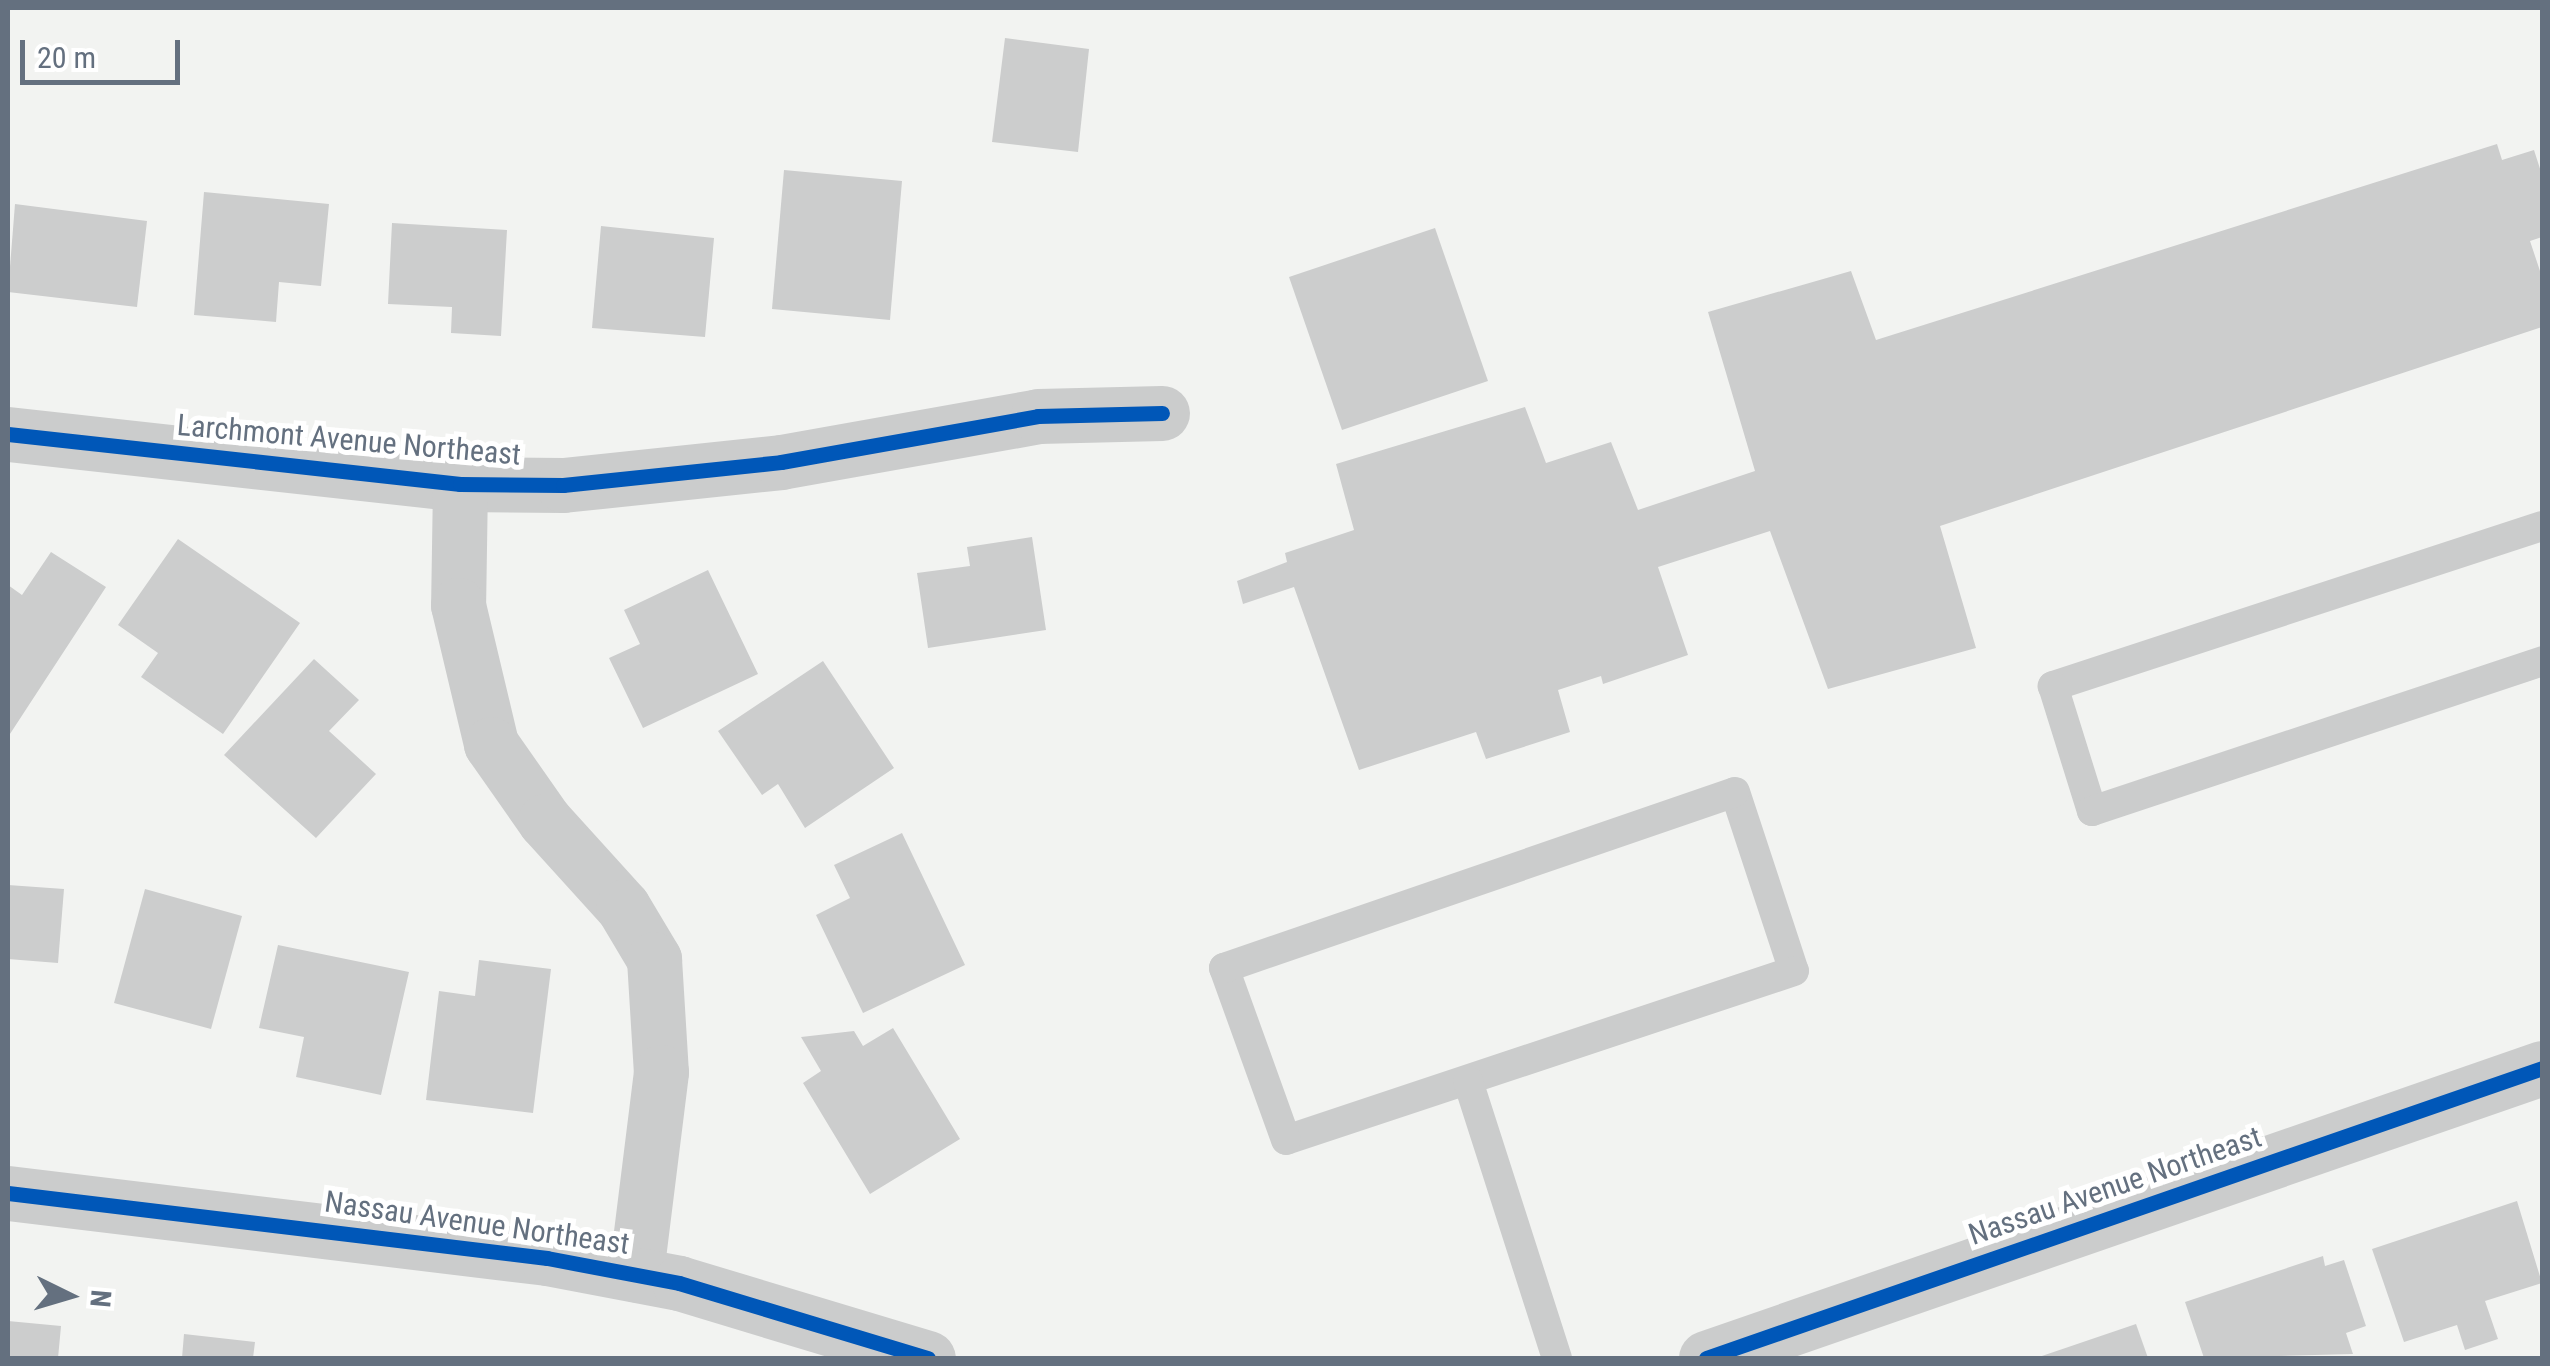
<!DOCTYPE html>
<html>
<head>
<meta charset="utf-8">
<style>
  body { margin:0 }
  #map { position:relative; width:2550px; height:1366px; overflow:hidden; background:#f2f3f1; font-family:"Roboto Condensed",sans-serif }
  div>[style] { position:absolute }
  .building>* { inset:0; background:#cccdcd }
  .service>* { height:30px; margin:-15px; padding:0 15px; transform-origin:15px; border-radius:15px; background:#cbcccc }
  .minor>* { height:55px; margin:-27.5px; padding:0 27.5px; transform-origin:27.5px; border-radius:27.5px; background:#cbcccc }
  .cycleway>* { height:15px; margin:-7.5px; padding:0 7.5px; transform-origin:7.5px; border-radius:7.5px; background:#0057b8 }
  span { translate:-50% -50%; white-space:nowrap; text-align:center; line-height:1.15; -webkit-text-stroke:10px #fff; paint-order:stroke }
  .street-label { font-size:30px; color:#64707f }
  .frame { position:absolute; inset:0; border:10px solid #64707f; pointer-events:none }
  .north { position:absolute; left:20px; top:1246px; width:100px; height:100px; -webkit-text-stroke:8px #fff; paint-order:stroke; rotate:95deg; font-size:28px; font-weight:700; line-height:40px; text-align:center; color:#64707f }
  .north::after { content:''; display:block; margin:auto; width:35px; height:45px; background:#64707f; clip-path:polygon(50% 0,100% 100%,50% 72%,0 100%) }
  .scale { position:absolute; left:20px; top:40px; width:160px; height:45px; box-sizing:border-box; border:5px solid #64707f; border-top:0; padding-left:12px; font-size:30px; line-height:35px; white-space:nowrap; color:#64707f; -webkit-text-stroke:8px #fff; paint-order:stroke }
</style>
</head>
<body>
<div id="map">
  <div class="building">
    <div style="clip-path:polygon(1005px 38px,1089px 49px,1078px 152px,992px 142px)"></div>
    <div style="clip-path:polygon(2497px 144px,2502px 160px,2534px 150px,2542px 175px,2542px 237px,2530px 241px,2542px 277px,2542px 327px,1940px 526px,1976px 648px,1828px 689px,1770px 531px,1658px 567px,1688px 655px,1603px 684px,1601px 676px,1558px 690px,1570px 732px,1486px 759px,1476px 732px,1359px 770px,1294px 587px,1243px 604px,1237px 581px,1287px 562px,1285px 553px,1354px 530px,1336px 464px,1525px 407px,1546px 463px,1611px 442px,1638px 510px,1755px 471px,1708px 312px,1851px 271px,1876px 340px)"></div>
    <div style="clip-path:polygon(784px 170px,902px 181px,890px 320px,772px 309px)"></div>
    <div style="clip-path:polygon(204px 192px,329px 204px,321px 286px,279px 282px,276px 322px,194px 315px)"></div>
    <div style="clip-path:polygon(15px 204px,147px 221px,137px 307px,8px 292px)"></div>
    <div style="clip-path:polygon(392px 223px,507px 230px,501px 336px,451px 333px,452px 307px,388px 304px)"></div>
    <div style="clip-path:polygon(601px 226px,714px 238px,705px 337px,592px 328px)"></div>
    <div style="clip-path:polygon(1435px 228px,1488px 381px,1342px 430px,1289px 277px)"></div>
    <div style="clip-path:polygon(1032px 537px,1046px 630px,928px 648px,917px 573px,970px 566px,967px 547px)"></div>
    <div style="clip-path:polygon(178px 539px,300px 623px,223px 734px,141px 677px,158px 653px,118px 625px)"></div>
    <div style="clip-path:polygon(51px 552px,106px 587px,8px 737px,8px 585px,22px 595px)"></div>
    <div style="clip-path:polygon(708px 570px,758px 674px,643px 728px,609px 658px,640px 644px,624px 610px)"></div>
    <div style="clip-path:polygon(314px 659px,359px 700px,329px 731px,376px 774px,316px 838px,224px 755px)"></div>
    <div style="clip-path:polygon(823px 661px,894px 768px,805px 828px,778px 784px,762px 795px,718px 731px)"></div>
    <div style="clip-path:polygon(902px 833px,965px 965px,863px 1013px,816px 915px,850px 898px,834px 865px)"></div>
    <div style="clip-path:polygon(8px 885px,64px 889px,58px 963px,8px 959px)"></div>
    <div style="clip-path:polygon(145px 889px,242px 916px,211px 1029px,114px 1003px)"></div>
    <div style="clip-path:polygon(278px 945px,409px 972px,381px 1095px,296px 1077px,304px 1037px,259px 1028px)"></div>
    <div style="clip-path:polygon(479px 960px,551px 969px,533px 1113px,426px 1100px,439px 991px,475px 996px)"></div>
    <div style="clip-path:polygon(893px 1028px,960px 1139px,870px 1194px,803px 1083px,821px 1071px,801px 1037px,854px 1031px,863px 1046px)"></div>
    <div style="clip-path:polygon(2517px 1201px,2542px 1283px,2485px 1301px,2498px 1339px,2465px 1350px,2457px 1325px,2404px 1342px,2372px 1249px)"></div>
    <div style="clip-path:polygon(2323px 1256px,2325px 1266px,2344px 1260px,2366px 1326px,2346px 1333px,2353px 1354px,2204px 1358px,2185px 1302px)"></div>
    <div style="clip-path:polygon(8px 1321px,61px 1326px,58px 1358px,8px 1358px)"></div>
    <div style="clip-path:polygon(2136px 1324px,2148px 1358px,2036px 1358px)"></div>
    <div style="clip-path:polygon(184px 1334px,255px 1342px,253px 1358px,182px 1358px)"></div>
  </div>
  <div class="service">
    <div style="left:2542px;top:526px;width:515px;rotate:161.88deg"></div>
    <div style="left:2053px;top:686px;width:131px;rotate:72.7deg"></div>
    <div style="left:2092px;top:811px;width:474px;rotate:-18.4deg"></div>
    <div style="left:1735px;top:792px;width:188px;rotate:71.8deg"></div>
    <div style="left:1794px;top:971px;width:535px;rotate:161.6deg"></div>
    <div style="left:1286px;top:1140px;width:183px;rotate:-109.8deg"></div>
    <div style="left:1224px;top:968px;width:540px;rotate:-19deg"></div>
    <div style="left:1468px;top:1081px;width:291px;rotate:72.2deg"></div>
  </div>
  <div class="minor">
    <div style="left:8px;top:434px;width:455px;rotate:6.3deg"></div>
    <div style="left:460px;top:484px;width:103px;rotate:0.6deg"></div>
    <div style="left:563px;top:485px;width:219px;rotate:-6deg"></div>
    <div style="left:781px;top:462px;width:261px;rotate:-10.1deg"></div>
    <div style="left:1038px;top:416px;width:124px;rotate:-1.4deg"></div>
    <div style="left:460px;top:484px;width:121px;rotate:90.9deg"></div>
    <div style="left:458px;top:605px;width:143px;rotate:76.6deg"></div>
    <div style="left:491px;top:744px;width:94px;rotate:55deg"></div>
    <div style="left:545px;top:821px;width:116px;rotate:47.8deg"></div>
    <div style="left:623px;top:907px;width:61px;rotate:59.2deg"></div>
    <div style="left:654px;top:959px;width:113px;rotate:86.5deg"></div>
    <div style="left:661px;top:1072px;width:204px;rotate:97.1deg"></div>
    <div style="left:8px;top:1193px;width:543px;rotate:6.88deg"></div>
    <div style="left:547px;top:1258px;width:134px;rotate:10.7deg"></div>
    <div style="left:679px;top:1283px;width:260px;rotate:16.8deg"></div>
    <div style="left:1706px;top:1358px;width:885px;rotate:-19.13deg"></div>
  </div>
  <div class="cycleway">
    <div style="left:8px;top:434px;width:455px;rotate:6.3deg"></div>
    <div style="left:460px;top:484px;width:103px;rotate:0.6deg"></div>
    <div style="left:563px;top:485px;width:219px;rotate:-6deg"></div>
    <div style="left:781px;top:462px;width:261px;rotate:-10.1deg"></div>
    <div style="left:1038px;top:416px;width:124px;rotate:-1.4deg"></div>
    <div style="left:8px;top:1193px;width:543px;rotate:6.88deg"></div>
    <div style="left:547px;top:1258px;width:134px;rotate:10.7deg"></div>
    <div style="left:679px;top:1283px;width:260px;rotate:16.8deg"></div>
    <div style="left:1706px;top:1358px;width:885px;rotate:-19.13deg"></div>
  </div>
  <div class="street-label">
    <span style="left:349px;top:440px;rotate:5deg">Larchmont Avenue Northeast</span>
    <span style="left:2115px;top:1186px;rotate:-19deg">Nassau Avenue Northeast</span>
    <span style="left:477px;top:1223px;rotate:8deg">Nassau Avenue Northeast</span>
  </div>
  <div class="frame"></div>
  <div class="north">N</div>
  <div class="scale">20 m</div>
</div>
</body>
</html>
